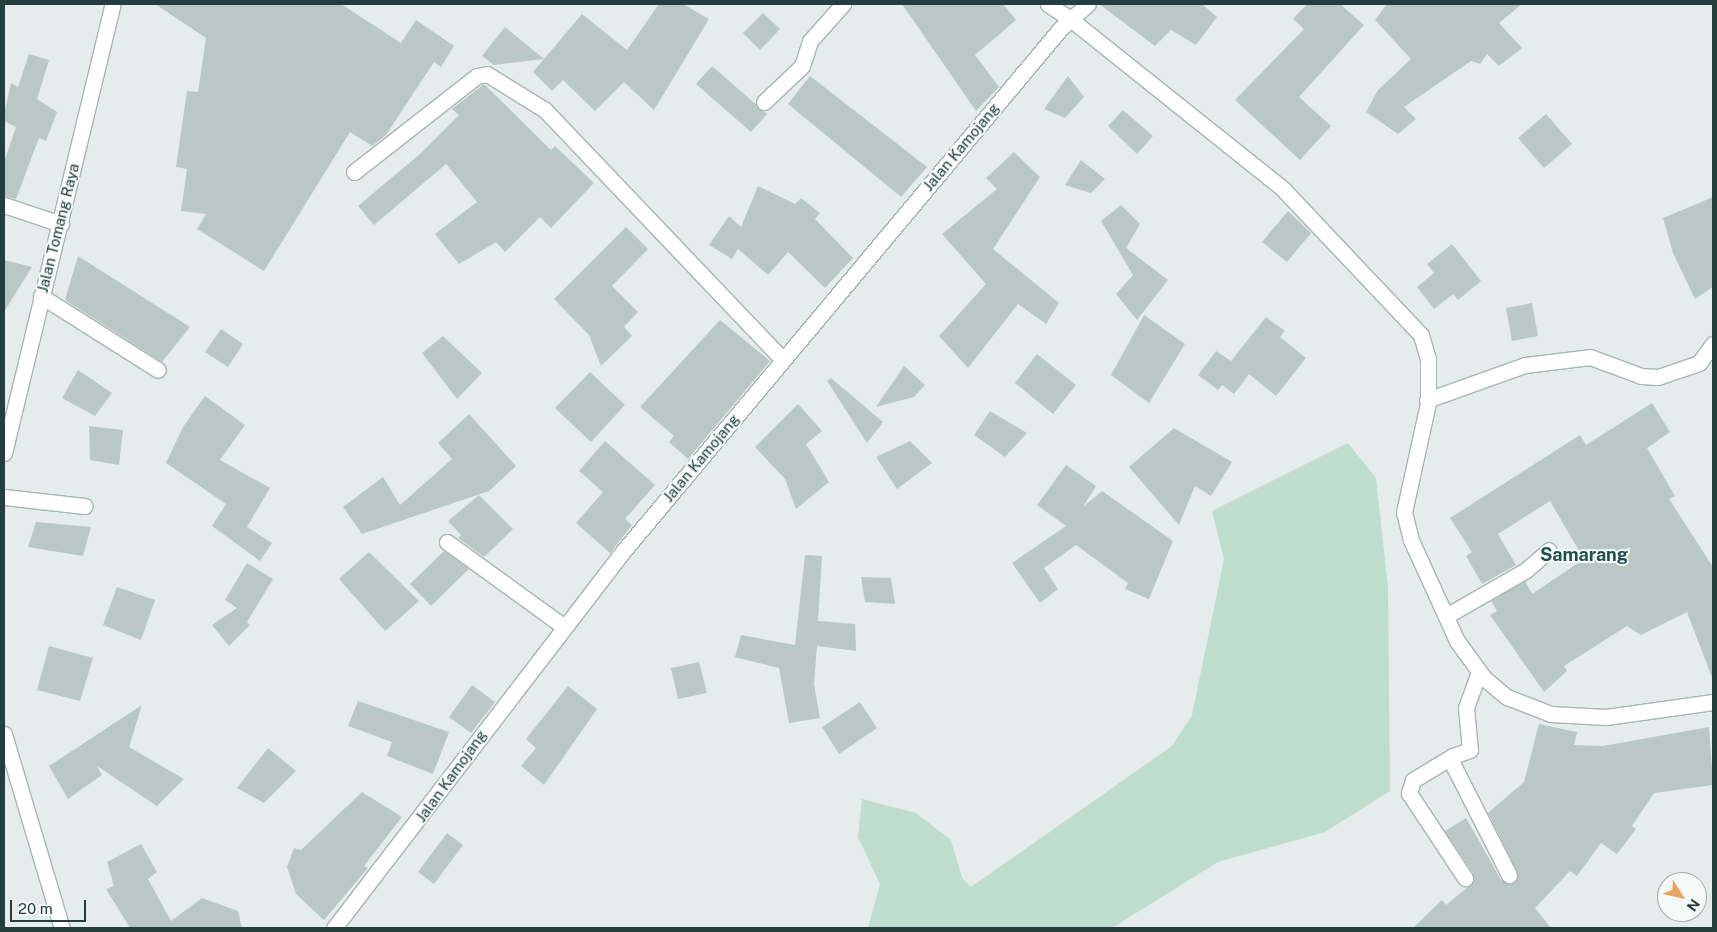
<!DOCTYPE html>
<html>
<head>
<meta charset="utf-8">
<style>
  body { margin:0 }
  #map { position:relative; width:1717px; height:932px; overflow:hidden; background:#e4edeb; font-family:"Public Sans",sans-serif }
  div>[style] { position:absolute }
  .green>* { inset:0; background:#beddce }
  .building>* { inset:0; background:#bac8c5 }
  .roads { filter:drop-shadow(1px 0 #a7b5b3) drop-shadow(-1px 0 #a7b5b3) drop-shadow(0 1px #a7b5b3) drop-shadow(0 -1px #a7b5b3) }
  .minor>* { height:15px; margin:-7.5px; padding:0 7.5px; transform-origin:7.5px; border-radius:7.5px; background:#fff }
  .tertiary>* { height:15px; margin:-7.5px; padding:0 7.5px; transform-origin:7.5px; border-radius:7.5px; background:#fff }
  .secondary>* { height:15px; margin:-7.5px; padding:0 7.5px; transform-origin:7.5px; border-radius:7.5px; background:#fff }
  span { translate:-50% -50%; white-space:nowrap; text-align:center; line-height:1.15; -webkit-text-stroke:4px #f5faf8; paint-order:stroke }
  .street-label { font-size:15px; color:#243e3d }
  .quarter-label { font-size:18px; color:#21504f; font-weight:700 }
  .frame { position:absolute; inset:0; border:5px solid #243e3d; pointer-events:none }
  .north { position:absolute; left:1657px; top:872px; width:50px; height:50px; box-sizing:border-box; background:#f5faf8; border:1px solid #a1afad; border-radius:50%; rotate:126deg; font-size:14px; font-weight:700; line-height:20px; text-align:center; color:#243e3d }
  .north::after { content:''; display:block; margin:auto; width:18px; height:22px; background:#eca463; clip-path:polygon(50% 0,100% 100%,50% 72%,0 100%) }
  .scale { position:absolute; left:10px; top:900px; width:76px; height:22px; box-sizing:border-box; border:2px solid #243e3d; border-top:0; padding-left:6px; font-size:15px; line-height:18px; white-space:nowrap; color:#243e3d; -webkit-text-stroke:4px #f5faf8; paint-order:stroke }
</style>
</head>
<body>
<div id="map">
  <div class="green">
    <div style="clip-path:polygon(1348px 443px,1376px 478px,1388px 588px,1390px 791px,1325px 832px,1218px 862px,1112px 928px,868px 928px,880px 884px,858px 837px,862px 799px,916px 813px,951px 840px,962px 878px,971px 887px,1172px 746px,1192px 715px,1224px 559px,1212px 511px)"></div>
  </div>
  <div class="building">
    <div style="clip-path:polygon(155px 4px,341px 4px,401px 43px,416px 20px,454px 46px,441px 67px,434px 62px,386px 135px,372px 146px,350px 132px,264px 271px,197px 229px,206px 214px,181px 211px,187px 169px,176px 167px,187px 91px,198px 92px,206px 38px)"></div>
    <div style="clip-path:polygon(659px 4px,683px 4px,709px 19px,654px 110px,624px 82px,595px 111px,563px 80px,552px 91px,533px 72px,544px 59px,494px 65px,482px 56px,505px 27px,544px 59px,582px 14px,627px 50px)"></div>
    <div style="clip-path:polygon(902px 4px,1003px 4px,1016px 20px,975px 55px,999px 87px,976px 111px)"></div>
    <div style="clip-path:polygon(1099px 4px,1202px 4px,1217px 17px,1196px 45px,1171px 30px,1155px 46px)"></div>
    <div style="clip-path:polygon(1307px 4px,1340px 4px,1364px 25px,1299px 97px,1331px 126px,1300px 160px,1235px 100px,1304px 29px,1293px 19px)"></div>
    <div style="clip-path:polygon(1387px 4px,1522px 4px,1499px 23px,1522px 48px,1499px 66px,1487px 54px,1480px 64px,1471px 61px,1404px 107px,1416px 119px,1398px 134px,1366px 112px,1378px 90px,1411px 59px,1375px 20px)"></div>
    <div style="clip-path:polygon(763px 13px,780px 29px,760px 50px,743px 33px)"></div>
    <div style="clip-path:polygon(29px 54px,49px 60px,37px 99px,57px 112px,46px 141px,39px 138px,16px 199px,4px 196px,4px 162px,16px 127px,4px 121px,4px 115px,11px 83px,18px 87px)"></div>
    <div style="clip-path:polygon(712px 66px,767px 114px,751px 132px,696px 84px)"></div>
    <div style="clip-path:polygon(810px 76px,927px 167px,901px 197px,788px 104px)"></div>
    <div style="clip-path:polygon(1068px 76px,1084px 97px,1065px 118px,1044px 109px)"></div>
    <div style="clip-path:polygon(484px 84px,551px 150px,555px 146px,594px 183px,551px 228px,540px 217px,505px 252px,496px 242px,459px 264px,435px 234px,477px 202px,446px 164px,374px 225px,358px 206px,420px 154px,459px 115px,452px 109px)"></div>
    <div style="clip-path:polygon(1123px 110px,1153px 136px,1137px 154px,1108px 126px)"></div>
    <div style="clip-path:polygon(1546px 114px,1572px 144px,1544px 168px,1518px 138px)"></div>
    <div style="clip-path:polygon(1014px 152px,1040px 177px,993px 249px,1059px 303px,1046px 324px,1018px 304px,968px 368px,939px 336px,986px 284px,942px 234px,997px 189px,986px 178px)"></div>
    <div style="clip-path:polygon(1081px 160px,1105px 179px,1091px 193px,1065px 185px)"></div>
    <div style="clip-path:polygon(758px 186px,795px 204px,801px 198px,820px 213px,815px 219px,853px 258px,825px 288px,788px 252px,768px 275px,738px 249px,732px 259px,709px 245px,729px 216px,741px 227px)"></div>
    <div style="clip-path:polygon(1713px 197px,1713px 287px,1695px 299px,1673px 253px,1663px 218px)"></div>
    <div style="clip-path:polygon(1121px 205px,1140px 224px,1126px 248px,1168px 280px,1137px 320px,1116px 294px,1133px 275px,1101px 221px)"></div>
    <div style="clip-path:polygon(1288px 211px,1311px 233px,1287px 262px,1262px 242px)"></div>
    <div style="clip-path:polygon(626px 227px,648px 249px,612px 286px,638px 312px,624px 327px,632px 336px,601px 366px,589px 335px,554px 299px)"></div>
    <div style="clip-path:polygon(1452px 244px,1481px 281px,1458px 300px,1453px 294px,1434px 309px,1417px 287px,1434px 273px,1427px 264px)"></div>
    <div style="clip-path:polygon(78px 256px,190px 327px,162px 362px,65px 300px)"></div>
    <div style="clip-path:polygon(4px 260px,32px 267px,4px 312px)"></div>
    <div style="clip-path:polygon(1532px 303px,1538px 336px,1512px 341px,1506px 308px)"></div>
    <div style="clip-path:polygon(1144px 315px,1185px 344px,1149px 403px,1111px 375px)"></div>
    <div style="clip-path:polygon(1266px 317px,1285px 331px,1280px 337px,1306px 358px,1276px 396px,1249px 374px,1234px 394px,1222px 385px,1218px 390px,1198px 375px,1216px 351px,1231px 361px)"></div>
    <div style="clip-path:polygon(720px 320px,770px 361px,688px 459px,669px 442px,674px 436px,640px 407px)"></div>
    <div style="clip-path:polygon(221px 329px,243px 344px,228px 367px,205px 352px)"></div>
    <div style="clip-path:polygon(443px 336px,482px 373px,457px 399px,422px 353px)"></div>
    <div style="clip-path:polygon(1037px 354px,1076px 385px,1053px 414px,1015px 383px)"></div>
    <div style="clip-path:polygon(904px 366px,925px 385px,914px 397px,876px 407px)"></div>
    <div style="clip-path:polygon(78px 370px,112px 393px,95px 416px,62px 398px)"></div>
    <div style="clip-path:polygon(590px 372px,625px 405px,591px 442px,555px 408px)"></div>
    <div style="clip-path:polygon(831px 378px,883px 422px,867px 443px,827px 381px)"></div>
    <div style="clip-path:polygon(205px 396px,245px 425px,220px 460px,270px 488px,247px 527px,272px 543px,260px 561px,212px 526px,226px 504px,166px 463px,183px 427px)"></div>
    <div style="clip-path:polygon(1652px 403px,1670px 432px,1647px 448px,1675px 496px,1669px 499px,1713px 567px,1713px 680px,1687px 612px,1641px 635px,1627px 626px,1564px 666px,1567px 671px,1544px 692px,1490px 615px,1497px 611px,1491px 601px,1525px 581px,1532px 594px,1584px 559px,1550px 501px,1498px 534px,1516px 565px,1482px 584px,1466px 556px,1472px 552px,1450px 518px,1580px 435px,1586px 445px)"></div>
    <div style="clip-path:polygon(798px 404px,822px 431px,806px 444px,829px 482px,796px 509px,785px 479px,755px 447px)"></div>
    <div style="clip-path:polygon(990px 411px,1027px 433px,1005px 457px,974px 435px)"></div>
    <div style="clip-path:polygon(469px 414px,516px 466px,489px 491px,362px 534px,343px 507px,383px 477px,400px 505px,452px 459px,438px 443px)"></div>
    <div style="clip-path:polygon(89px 426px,123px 430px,119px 465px,90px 460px)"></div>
    <div style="clip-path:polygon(1174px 428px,1232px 462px,1211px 496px,1195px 486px,1179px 525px,1129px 467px)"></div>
    <div style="clip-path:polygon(605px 441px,655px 485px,625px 519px,632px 525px,610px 553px,576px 523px,603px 492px,579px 471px)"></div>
    <div style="clip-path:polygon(910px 441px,932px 463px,897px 489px,876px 457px)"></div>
    <div style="clip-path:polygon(1066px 465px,1096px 486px,1083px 507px,1102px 491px,1173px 541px,1149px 599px,1125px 589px,1128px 583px,1076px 545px,1044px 568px,1058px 589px,1040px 603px,1012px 563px,1066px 526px,1037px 505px)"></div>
    <div style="clip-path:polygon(479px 495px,513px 529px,484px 557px,458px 538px,461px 535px,448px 521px)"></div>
    <div style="clip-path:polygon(36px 522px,91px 527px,83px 556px,28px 547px)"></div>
    <div style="clip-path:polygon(444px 551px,469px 569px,431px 606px,410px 584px)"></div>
    <div style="clip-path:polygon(369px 552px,419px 601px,385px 631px,339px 579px)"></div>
    <div style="clip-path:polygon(805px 555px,822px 556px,818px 621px,855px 624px,856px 651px,817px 646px,814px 684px,820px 718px,789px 723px,779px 668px,735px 657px,741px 635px,795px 645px)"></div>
    <div style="clip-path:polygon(247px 563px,273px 579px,247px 622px,250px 625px,229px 646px,212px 625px,237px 608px,225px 600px)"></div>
    <div style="clip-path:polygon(861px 577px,891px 578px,895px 604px,865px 602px)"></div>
    <div style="clip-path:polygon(117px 587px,155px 600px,141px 640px,103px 625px)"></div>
    <div style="clip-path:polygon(49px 646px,93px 658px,80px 701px,37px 690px)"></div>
    <div style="clip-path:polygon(699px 662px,707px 693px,678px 699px,671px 668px)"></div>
    <div style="clip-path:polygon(472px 685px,495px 702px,471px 733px,449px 717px)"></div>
    <div style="clip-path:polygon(568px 686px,597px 709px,544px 785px,521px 766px,536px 748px,526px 739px)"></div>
    <div style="clip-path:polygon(358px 701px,449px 732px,433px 774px,387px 756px,392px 742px,348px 726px)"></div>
    <div style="clip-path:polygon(860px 702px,877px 728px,839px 754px,822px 727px)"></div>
    <div style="clip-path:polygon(142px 705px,129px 747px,184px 779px,157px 806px,97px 766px,102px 775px,68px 799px,49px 766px)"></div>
    <div style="clip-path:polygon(1539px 724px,1577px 732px,1574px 745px,1603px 746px,1709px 727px,1713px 785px,1654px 793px,1632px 826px,1636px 829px,1617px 854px,1601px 843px,1577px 876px,1570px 871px,1535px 908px,1551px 928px,1413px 928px,1442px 900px,1446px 905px,1474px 882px,1473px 873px,1445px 831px,1466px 818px,1501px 880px,1509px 884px,1517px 880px,1517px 871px,1488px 813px,1524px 782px)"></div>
    <div style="clip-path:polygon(268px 748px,296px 771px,264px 803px,237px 788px)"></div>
    <div style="clip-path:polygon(362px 792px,402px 817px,364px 866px,368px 868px,324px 920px,296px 894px,287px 867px,294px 848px,301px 850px)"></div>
    <div style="clip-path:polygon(447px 833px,463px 845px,434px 884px,418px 872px)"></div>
    <div style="clip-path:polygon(141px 844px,157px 872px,148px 879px,171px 921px,202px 898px,238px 911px,242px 928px,130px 928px,106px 889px,114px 886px,107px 862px)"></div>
  </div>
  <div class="roads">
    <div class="minor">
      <div style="left:1069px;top:18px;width:274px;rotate:38.6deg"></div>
      <div style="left:1283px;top:189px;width:201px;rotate:46.6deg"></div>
      <div style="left:1421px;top:335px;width:25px;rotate:74deg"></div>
      <div style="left:1428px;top:359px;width:44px;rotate:90deg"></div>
      <div style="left:1428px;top:403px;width:112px;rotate:102.4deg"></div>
      <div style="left:1404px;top:512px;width:29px;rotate:76deg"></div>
      <div style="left:1411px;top:540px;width:111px;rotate:65.5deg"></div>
      <div style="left:1457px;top:641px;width:46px;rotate:53.9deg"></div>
      <div style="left:1484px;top:678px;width:30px;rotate:40deg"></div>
      <div style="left:1507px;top:697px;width:47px;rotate:21.1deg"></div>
      <div style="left:1551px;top:714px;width:55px;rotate:3.1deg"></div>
      <div style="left:1606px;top:717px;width:108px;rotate:-8deg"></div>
      <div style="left:764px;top:102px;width:52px;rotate:-43.5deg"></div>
      <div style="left:802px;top:66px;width:26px;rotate:-72deg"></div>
      <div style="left:810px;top:41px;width:50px;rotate:-48.3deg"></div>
      <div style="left:354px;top:172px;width:156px;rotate:-38deg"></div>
      <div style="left:477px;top:76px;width:10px;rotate:-11deg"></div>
      <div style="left:487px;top:74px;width:68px;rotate:31.8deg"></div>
      <div style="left:545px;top:110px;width:345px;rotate:46.4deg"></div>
      <div style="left:4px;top:205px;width:60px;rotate:18.4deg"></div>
      <div style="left:41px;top:296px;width:138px;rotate:32.3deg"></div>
      <div style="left:1427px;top:400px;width:104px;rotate:-19.7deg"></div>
      <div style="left:1525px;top:365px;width:65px;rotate:-7deg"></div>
      <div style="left:1590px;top:357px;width:54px;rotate:20.4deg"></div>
      <div style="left:1641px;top:376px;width:17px;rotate:3deg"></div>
      <div style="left:1658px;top:377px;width:43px;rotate:-18.9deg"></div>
      <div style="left:1699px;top:363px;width:24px;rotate:-54deg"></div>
      <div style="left:4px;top:497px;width:81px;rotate:6.4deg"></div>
      <div style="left:447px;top:542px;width:143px;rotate:35.9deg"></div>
      <div style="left:1446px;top:616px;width:92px;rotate:-29.9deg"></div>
      <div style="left:1526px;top:570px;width:30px;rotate:-41deg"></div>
      <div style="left:1479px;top:672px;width:38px;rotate:110deg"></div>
      <div style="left:1466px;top:708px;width:42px;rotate:84.6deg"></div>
      <div style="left:1470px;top:750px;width:18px;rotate:161deg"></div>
      <div style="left:1453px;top:756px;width:5px;rotate:112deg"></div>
      <div style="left:1451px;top:761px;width:128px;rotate:63deg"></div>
      <div style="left:1453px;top:756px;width:47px;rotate:149deg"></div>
      <div style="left:1413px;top:780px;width:14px;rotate:107deg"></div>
      <div style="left:1409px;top:793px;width:102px;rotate:56.6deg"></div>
    </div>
    <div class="tertiary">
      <div style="left:1048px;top:4px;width:25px;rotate:34deg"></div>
    </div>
    <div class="secondary">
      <div style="left:4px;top:453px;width:462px;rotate:-76.4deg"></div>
      <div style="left:4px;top:734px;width:202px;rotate:73.4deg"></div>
      <div style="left:334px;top:928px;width:470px;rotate:-52.5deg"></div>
      <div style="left:620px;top:555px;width:687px;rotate:-50.08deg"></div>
      <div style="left:1061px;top:28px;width:36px;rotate:-42deg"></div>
    </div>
  </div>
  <div class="street-label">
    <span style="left:961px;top:147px;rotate:-50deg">Jalan Kamojang</span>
    <span style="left:58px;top:228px;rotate:-76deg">Jalan Tomang Raya</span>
    <span style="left:701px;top:458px;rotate:-50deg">Jalan Kamojang</span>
    <span style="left:451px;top:776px;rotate:-54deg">Jalan Kamojang</span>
  </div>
  <div class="quarter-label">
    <span style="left:1584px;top:555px">Samarang</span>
  </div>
  <div class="frame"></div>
  <div class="north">N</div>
  <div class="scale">20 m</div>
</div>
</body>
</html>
